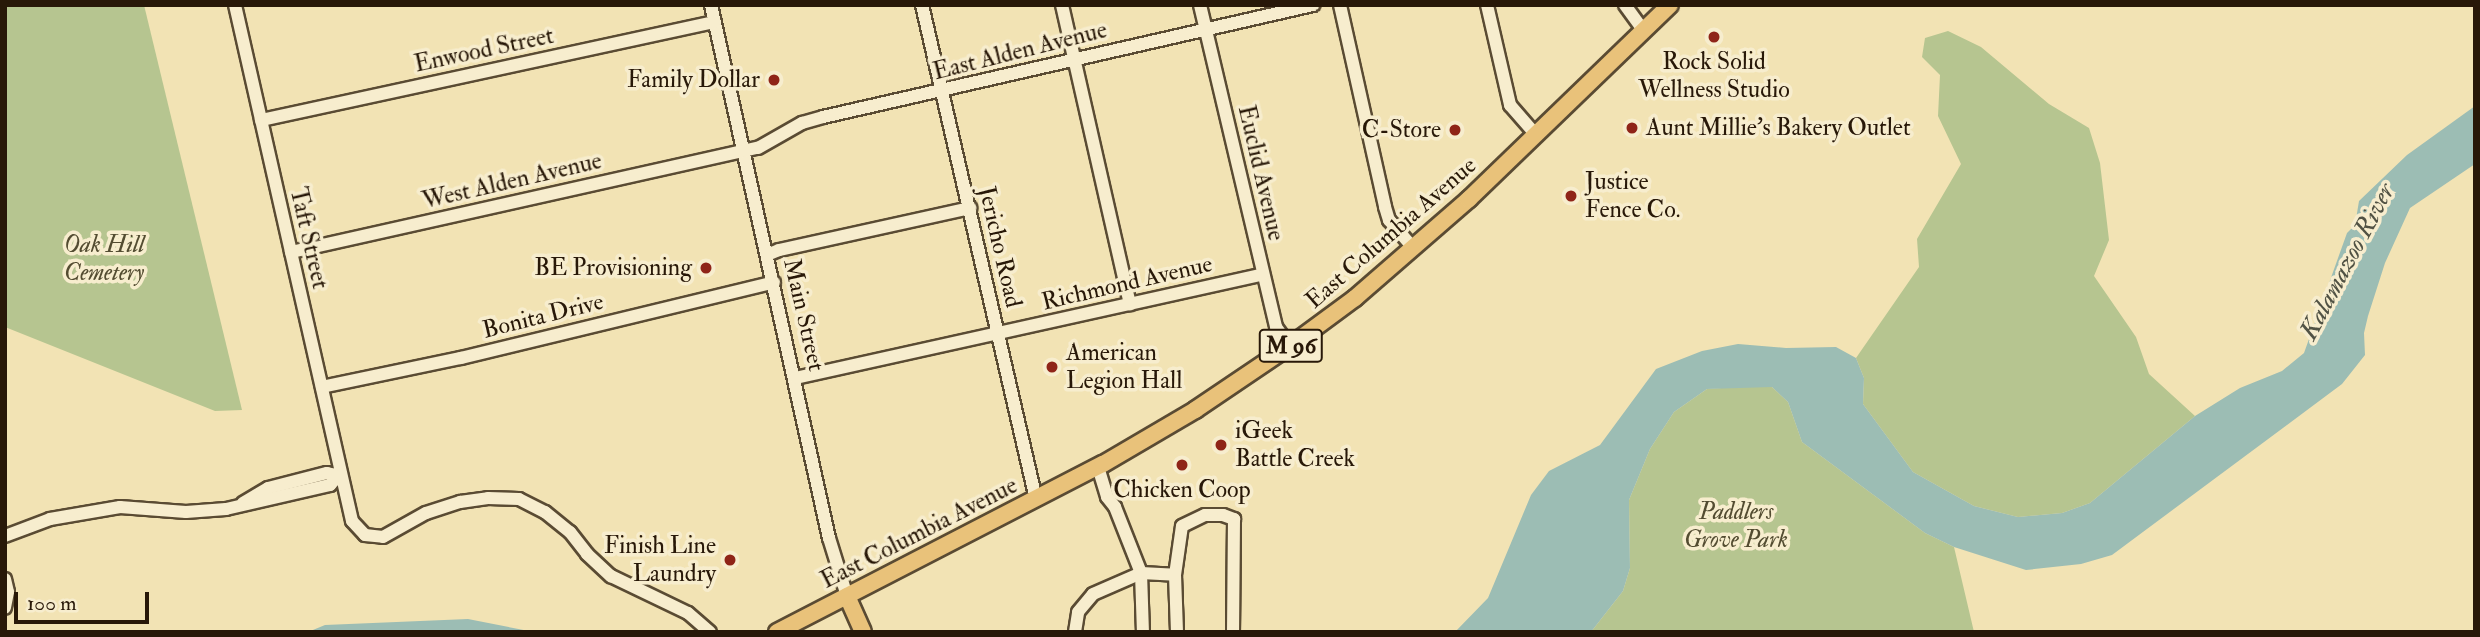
<!DOCTYPE html>
<html>
<head>
<meta charset="utf-8">
<style>
  body { margin:0 }
  #map { position:relative; width:2480px; height:637px; overflow:hidden; background:#f2e3b4; font-family:"IM FELL Double Pica",serif }
  div>[style] { position:absolute }
  .green>* { inset:0; background:#b6c590 }
  .water>* { inset:0; background:#9cbdb4 }
  .roads { filter:drop-shadow(2px 0 #5a4b33) drop-shadow(-2px 0 #5a4b33) drop-shadow(0 2px #5a4b33) drop-shadow(0 -2px #5a4b33) }
  .minor>* { height:12px; margin:-6px; padding:0 6px; transform-origin:6px; border-radius:6px; background:#f7edce }
  .major>* { height:16px; margin:-8px; padding:0 8px; transform-origin:8px; border-radius:8px; background:#e9c27a }
  .dots>* { width:19px; height:19px; translate:-50% -50%; box-sizing:border-box; border:4px solid #f7edce; border-radius:50% }
  span { translate:-50% -50%; white-space:nowrap; text-align:center; line-height:1.15; -webkit-text-stroke:7px #f7edce; paint-order:stroke }
  .shield-label span { padding:2px 5px; background:#f7edce; border:2px solid; border-radius:5px; -webkit-text-stroke-width:0 }
  .shield-label { font-size:23px; color:#281808; font-weight:700 }
  .street-label { font-size:24px; color:#281808 }
  .poi-label { font-size:24px; color:#281808 }
  .right { translate:-100% -50%; text-align:right }
  .left { translate:0 -50%; text-align:left }
  .park-label { font-size:24px; color:#534c31; font-style:italic }
  .water-label { font-size:26px; color:#515244; font-style:italic }
  .frame { position:absolute; inset:0; border:7px solid #281808; pointer-events:none }
  .scale { position:absolute; left:14px; top:592px; width:135px; height:32px; box-sizing:border-box; border:4px solid #281808; border-top:0; padding-left:9px; font-size:21px; line-height:24px; white-space:nowrap; color:#281808; -webkit-text-stroke:5px #f7edce; paint-order:stroke }
</style>
</head>
<body>
<div id="map">
  <div class="green">
    <div style="clip-path:polygon(5px 5px,144px 5px,242px 410px,215px 411px,5px 327px)"></div>
    <div style="clip-path:polygon(1948px 31px,1981px 47px,2049px 104px,2089px 128px,2100px 163px,2109px 240px,2094px 276px,2136px 337px,2149px 374px,2195px 416px,2090px 503px,2062px 513px,2018px 517px,1974px 506px,1913px 472px,1863px 404px,1864px 378px,1856px 358px,1919px 267px,1917px 239px,1961px 164px,1938px 116px,1940px 75px,1922px 57px,1925px 38px)"></div>
    <div style="clip-path:polygon(1750px 386px,1772px 387px,1788px 402px,1802px 442px,1925px 533px,1954px 547px,1974px 632px,1591px 632px,1623px 591px,1630px 568px,1629px 500px,1650px 449px,1674px 412px,1707px 389px)"></div>
  </div>
  <div class="water">
    <div style="clip-path:polygon(2475px 106px,2475px 164px,2410px 208px,2385px 263px,2368px 316px,2364px 333px,2365px 355px,2342px 384px,2112px 555px,2081px 564px,2026px 570px,1954px 547px,1925px 533px,1802px 442px,1788px 402px,1772px 387px,1707px 389px,1674px 412px,1650px 449px,1629px 500px,1630px 568px,1623px 591px,1591px 632px,1455px 632px,1488px 598px,1531px 495px,1549px 471px,1600px 445px,1656px 369px,1702px 351px,1738px 344px,1786px 348px,1836px 347px,1856px 358px,1864px 378px,1863px 404px,1913px 472px,1974px 506px,2018px 517px,2062px 513px,2090px 503px,2195px 416px,2240px 388px,2282px 371px,2304px 353px,2347px 233px,2355px 225px,2359px 201px,2407px 155px)"></div>
    <div style="clip-path:polygon(468px 619px,534px 632px,308px 632px,325px 625px)"></div>
  </div>
  <div class="roads">
    <div class="minor">
      <div style="left:235px;top:5px;width:529px;rotate:77.22deg"></div>
      <div style="left:352px;top:521px;width:19px;rotate:47deg"></div>
      <div style="left:365px;top:535px;width:18px;rotate:6deg"></div>
      <div style="left:383px;top:537px;width:49px;rotate:-29.2deg"></div>
      <div style="left:426px;top:513px;width:36px;rotate:-18deg"></div>
      <div style="left:460px;top:502px;width:28px;rotate:-8deg"></div>
      <div style="left:488px;top:498px;width:31px;rotate:2deg"></div>
      <div style="left:519px;top:499px;width:29px;rotate:27deg"></div>
      <div style="left:545px;top:512px;width:32px;rotate:39deg"></div>
      <div style="left:570px;top:532px;width:28px;rotate:52deg"></div>
      <div style="left:587px;top:554px;width:33px;rotate:43deg"></div>
      <div style="left:611px;top:576px;width:85px;rotate:25.7deg"></div>
      <div style="left:688px;top:613px;width:29px;rotate:41deg"></div>
      <div style="left:711px;top:5px;width:546px;rotate:77.52deg"></div>
      <div style="left:829px;top:538px;width:61px;rotate:72.8deg"></div>
      <div style="left:922px;top:5px;width:507px;rotate:77.01deg"></div>
      <div style="left:1062px;top:5px;width:307px;rotate:77.2deg"></div>
      <div style="left:1200px;top:5px;width:331px;rotate:76.7deg"></div>
      <div style="left:1276px;top:327px;width:24px;rotate:54deg"></div>
      <div style="left:1340px;top:5px;width:207px;rotate:77.4deg"></div>
      <div style="left:1385px;top:207px;width:14px;rotate:73deg"></div>
      <div style="left:1389px;top:220px;width:37px;rotate:49deg"></div>
      <div style="left:1487px;top:5px;width:103px;rotate:77deg"></div>
      <div style="left:1510px;top:105px;width:40px;rotate:49deg"></div>
      <div style="left:1625px;top:5px;width:32px;rotate:54deg"></div>
      <div style="left:261px;top:120px;width:464px;rotate:-12.2deg"></div>
      <div style="left:291px;top:252px;width:478px;rotate:-12.6deg"></div>
      <div style="left:758px;top:148px;width:51px;rotate:-29.6deg"></div>
      <div style="left:802px;top:123px;width:22px;rotate:-16deg"></div>
      <div style="left:823px;top:117px;width:503px;rotate:-12.88deg"></div>
      <div style="left:767px;top:255px;width:13px;rotate:-23deg"></div>
      <div style="left:779px;top:250px;width:196px;rotate:-12.4deg"></div>
      <div style="left:795px;top:378px;width:479px;rotate:-12.5deg"></div>
      <div style="left:322px;top:387px;width:142px;rotate:-11.8deg"></div>
      <div style="left:461px;top:358px;width:322px;rotate:-13.6deg"></div>
      <div style="left:1098px;top:467px;width:31px;rotate:73deg"></div>
      <div style="left:1107px;top:497px;width:13px;rotate:51deg"></div>
      <div style="left:1115px;top:507px;width:71px;rotate:68.5deg"></div>
      <div style="left:1141px;top:573px;width:59px;rotate:88.1deg"></div>
      <div style="left:243px;top:503px;width:29px;rotate:-31deg"></div>
      <div style="left:268px;top:488px;width:61px;rotate:-14.3deg"></div>
      <div style="left:327px;top:473px;width:14px;rotate:12deg"></div>
      <div style="left:5px;top:536px;width:48px;rotate:-20.7deg"></div>
      <div style="left:50px;top:519px;width:71px;rotate:-9.7deg"></div>
      <div style="left:120px;top:507px;width:66px;rotate:4.3deg"></div>
      <div style="left:186px;top:512px;width:40px;rotate:-4.3deg"></div>
      <div style="left:226px;top:509px;width:107px;rotate:-13deg"></div>
      <div style="left:330px;top:485px;width:11px;rotate:-49deg"></div>
      <div style="left:5px;top:579px;width:13px;rotate:77deg"></div>
      <div style="left:8px;top:592px;width:16px;rotate:101deg"></div>
      <div style="left:1075px;top:632px;width:20px;rotate:-81deg"></div>
      <div style="left:1078px;top:612px;width:23px;rotate:-50deg"></div>
      <div style="left:1093px;top:594px;width:52px;rotate:-23.6deg"></div>
      <div style="left:1141px;top:573px;width:34px;rotate:3deg"></div>
      <div style="left:1177px;top:632px;width:57px;rotate:-92deg"></div>
      <div style="left:1175px;top:575px;width:49px;rotate:-81.9deg"></div>
      <div style="left:1182px;top:526px;width:25px;rotate:-26deg"></div>
      <div style="left:1205px;top:515px;width:18px"></div>
      <div style="left:1223px;top:515px;width:12px;rotate:20deg"></div>
      <div style="left:1234px;top:519px;width:113px;rotate:90.5deg"></div>
    </div>
    <div class="major">
      <div style="left:847px;top:596px;width:39px;rotate:66deg"></div>
      <div style="left:777px;top:632px;width:367px;rotate:-27.3deg"></div>
      <div style="left:1103px;top:464px;width:107px;rotate:-30.4deg"></div>
      <div style="left:1195px;top:410px;width:115px;rotate:-34deg"></div>
      <div style="left:1290px;top:346px;width:81px;rotate:-36.4deg"></div>
      <div style="left:1355px;top:298px;width:151px;rotate:-41deg"></div>
      <div style="left:1469px;top:199px;width:279px;rotate:-44deg"></div>
    </div>
  </div>
  <div class="dots">
    <div style="left:1714px;top:37px;background:#8f2418"></div>
    <div style="left:774px;top:80px;background:#8f2418"></div>
    <div style="left:1632px;top:128px;background:#8f2418"></div>
    <div style="left:1455px;top:130px;background:#8f2418"></div>
    <div style="left:1571px;top:196px;background:#8f2418"></div>
    <div style="left:706px;top:268px;background:#8f2418"></div>
    <div style="left:1052px;top:367px;background:#8f2418"></div>
    <div style="left:1221px;top:445px;background:#8f2418"></div>
    <div style="left:1182px;top:465px;background:#8f2418"></div>
    <div style="left:730px;top:560px;background:#8f2418"></div>
  </div>
  <div class="shield-label">
    <span style="left:1291px;top:346px">M 96</span>
  </div>
  <div class="street-label">
    <span style="left:484px;top:50px;rotate:-12deg">Enwood Street</span>
    <span style="left:1020px;top:51px;rotate:-14deg">East Alden Avenue</span>
    <span style="left:1261px;top:173px;rotate:77deg">Euclid Avenue</span>
    <span style="left:512px;top:181px;rotate:-13deg">West Alden Avenue</span>
    <span style="left:1391px;top:233px;rotate:-41deg">East Columbia Avenue</span>
    <span style="left:309px;top:238px;rotate:77deg">Taft Street</span>
    <span style="left:1000px;top:247px;rotate:77deg">Jericho Road</span>
    <span style="left:1127px;top:283px;rotate:-13deg">Richmond Avenue</span>
    <span style="left:804px;top:315px;rotate:77deg">Main Street</span>
    <span style="left:543px;top:316px;rotate:-14deg">Bonita Drive</span>
    <span style="left:919px;top:533px;rotate:-27deg">East Columbia Avenue</span>
  </div>
  <div class="poi-label">
    <span style="left:1714px;top:76px">Rock Solid<br>Wellness Studio</span>
    <span class="right" style="left:760px;top:80px">Family Dollar</span>
    <span class="left" style="left:1646px;top:128px">Aunt Millie's Bakery Outlet</span>
    <span class="right" style="left:1441px;top:130px">C-Store</span>
    <span class="left" style="left:1585px;top:196px">Justice<br>Fence Co.</span>
    <span class="right" style="left:692px;top:268px">BE Provisioning</span>
    <span class="left" style="left:1066px;top:367px">American<br>Legion Hall</span>
    <span class="left" style="left:1235px;top:445px">iGeek<br>Battle Creek</span>
    <span style="left:1182px;top:490px">Chicken Coop</span>
    <span class="right" style="left:716px;top:560px">Finish Line<br>Laundry</span>
  </div>
  <div class="park-label">
    <span style="left:104px;top:259px">Oak Hill<br>Cemetery</span>
    <span style="left:1736px;top:526px">Paddlers<br>Grove Park</span>
  </div>
  <div class="water-label">
    <span style="left:2348px;top:262px;rotate:-62deg">Kalamazoo River</span>
  </div>
  <div class="frame"></div>
  <div class="scale">100 m</div>
</div>
</body>
</html>
